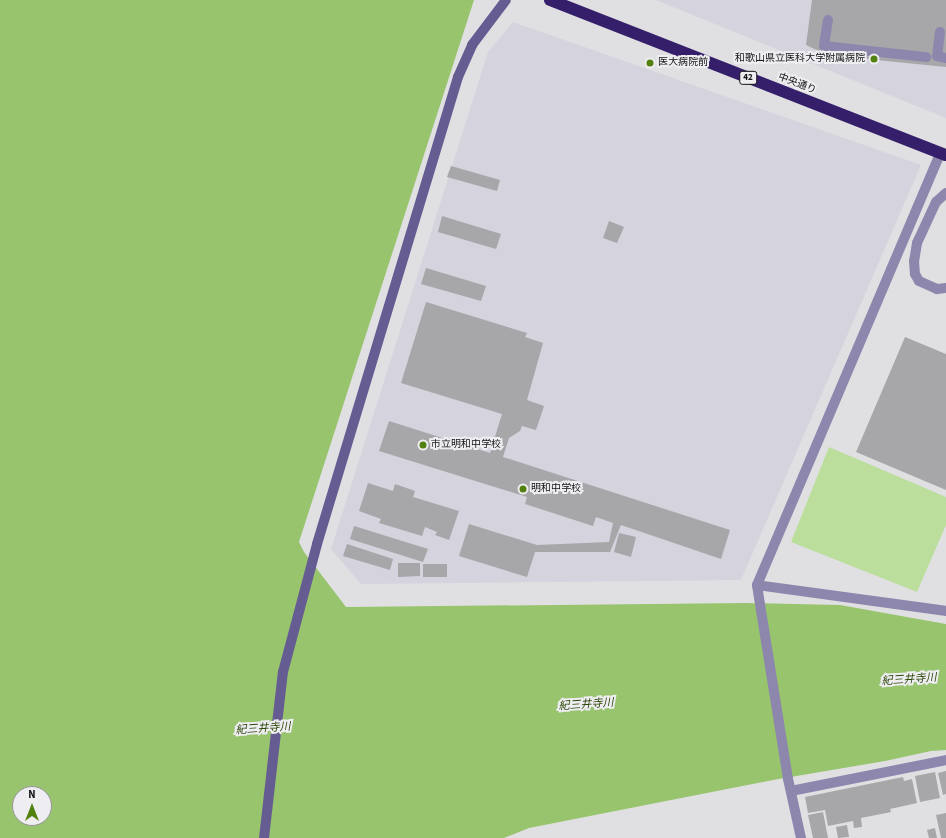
<!DOCTYPE html>
<html>
<head>
<meta charset="utf-8">
<style>
  body { margin:0 }
  #map { position:relative; width:946px; height:838px; overflow:hidden; background:#e0e0e3; font-family:"Source Sans 3","Noto Sans JP",sans-serif }
  div>[style] { position:absolute }
  .built>* { inset:0; background:#d4d3de }
  .green>* { inset:0; background:#bbde9c }
  .water>* { inset:0; background:#98c46e }
  .building>* { inset:0; background:#a7a6a9 }
  .lane>* { height:10px; margin:-5px; padding:0 5px; transform-origin:5px; border-radius:5px; background:#8d87ad }
  .street>* { height:10px; margin:-5px; padding:0 5px; transform-origin:5px; border-radius:5px; background:#8d87ad }
  .secondary>* { height:10px; margin:-5px; padding:0 5px; transform-origin:5px; border-radius:5px; background:#655c92 }
  .highway>* { height:12px; margin:-6px; padding:0 6px; transform-origin:6px; border-radius:6px; background:#351f6b }
  .dots>* { width:11px; height:11px; translate:-50% -50%; box-sizing:border-box; border:2px solid #eeedf1; border-radius:50% }
  span { translate:-50% -50%; white-space:nowrap; text-align:center; line-height:1.15; -webkit-text-stroke:4px #eeedf1; paint-order:stroke }
  .shield-label span { padding:1px 3px; background:#eeedf1; border:1px solid; border-radius:3px; -webkit-text-stroke-width:0 }
  .shield-label { font-size:9px; color:#141415; font-weight:700 }
  .poi-label { font-size:10px; color:#141415 }
  .right { translate:-100% -50%; text-align:right }
  .left { translate:0 -50%; text-align:left }
  .street-label { font-size:10px; color:#141415 }
  .water-label { font-size:11px; color:#2c4707; font-style:italic }
  .north { position:absolute; left:12px; top:786px; width:40px; height:40px; box-sizing:border-box; background:#eeedf1; border:1px solid #979699; border-radius:50%; rotate:0deg; font-size:11px; font-weight:700; line-height:16px; text-align:center; color:#141415 }
  .north::after { content:''; display:block; margin:auto; width:14px; height:18px; background:#53810f; clip-path:polygon(50% 0,100% 100%,50% 72%,0 100%) }
</style>
</head>
<body>
<div id="map">
  <div class="built">
    <div style="clip-path:polygon(656px 0,946px 0,946px 118px)"></div>
    <div style="clip-path:polygon(513px 22px,921px 165px,741px 580px,361px 584px,331px 549px,488px 52px)"></div>
  </div>
  <div class="green">
    <div style="clip-path:polygon(829px 447px,946px 497px,946px 525px,917px 592px,791px 542px)"></div>
  </div>
  <div class="water">
    <div style="clip-path:polygon(evenodd,0 0,474px 0,299px 542px,304px 552px,346px 607px,746px 603px,840px 605px,946px 624px,946px 750px,931px 751px,885px 761px,773px 780px,529px 828px,504px 838px,0 838px,0 0,20px 794px,44px 794px,44px 818px,20px 818px,20px 794px)"></div>
  </div>
  <div class="building">
    <div style="clip-path:polygon(812px 0,946px 0,946px 67px,827px 55px,806px 45px)"></div>
    <div style="clip-path:polygon(451px 166px,500px 180px,497px 191px,447px 177px)"></div>
    <div style="clip-path:polygon(442px 216px,501px 234px,496px 249px,438px 232px)"></div>
    <div style="clip-path:polygon(609px 221px,624px 227px,617px 243px,603px 238px)"></div>
    <div style="clip-path:polygon(426px 268px,486px 286px,481px 301px,421px 284px)"></div>
    <div style="clip-path:polygon(426px 302px,527px 333px,525px 337px,543px 343px,527px 400px,544px 406px,536px 430px,522px 426px,520px 431px,509px 438px,503px 457px,730px 530px,721px 559px,621px 525px,610px 552px,535px 552px,527px 577px,459px 556px,469px 524px,537px 545px,609px 542px,613px 523px,596px 517px,593px 526px,525px 504px,527px 497px,379px 451px,389px 421px,490px 453px,502px 414px,401px 383px)"></div>
    <div style="clip-path:polygon(905px 337px,946px 354px,946px 490px,856px 452px)"></div>
    <div style="clip-path:polygon(368px 483px,393px 491px,395px 484px,415px 491px,413px 497px,459px 511px,449px 540px,435px 535px,437px 532px,425px 527px,422px 536px,379px 523px,381px 519px,359px 511px)"></div>
    <div style="clip-path:polygon(354px 526px,428px 549px,423px 562px,350px 539px)"></div>
    <div style="clip-path:polygon(619px 533px,636px 537px,631px 557px,614px 552px)"></div>
    <div style="clip-path:polygon(347px 544px,393px 559px,390px 570px,343px 556px)"></div>
    <div style="clip-path:polygon(398px 563px,420px 563px,420px 576px,398px 577px)"></div>
    <div style="clip-path:polygon(423px 564px,447px 564px,447px 577px,423px 577px)"></div>
    <div style="clip-path:polygon(946px 771px,946px 794px,943px 795px,938px 773px)"></div>
    <div style="clip-path:polygon(935px 772px,940px 798px,920px 802px,915px 776px)"></div>
    <div style="clip-path:polygon(903px 777px,904px 781px,912px 779px,917px 803px,890px 809px,891px 812px,861px 818px,862px 827px,854px 828px,853px 821px,828px 826px,825px 810px,808px 813px,805px 797px)"></div>
    <div style="clip-path:polygon(823px 812px,828px 838px,813px 838px,808px 815px)"></div>
    <div style="clip-path:polygon(946px 813px,946px 838px,941px 838px,936px 815px)"></div>
    <div style="clip-path:polygon(847px 825px,849px 837px,838px 838px,836px 827px)"></div>
    <div style="clip-path:polygon(935px 828px,937px 838px,929px 838px,927px 830px)"></div>
  </div>
  <div class="lane">
    <div style="left:828px;top:20px;width:26px;rotate:99deg"></div>
    <div style="left:824px;top:46px;width:103px;rotate:6.2deg"></div>
    <div style="left:940px;top:32px;width:24px;rotate:97deg"></div>
    <div style="left:937px;top:56px;width:9px;rotate:13deg"></div>
  </div>
  <div class="street">
    <div style="left:946px;top:193px;width:13px;rotate:138deg"></div>
    <div style="left:936px;top:202px;width:45px;rotate:114.9deg"></div>
    <div style="left:917px;top:243px;width:18px;rotate:99deg"></div>
    <div style="left:914px;top:261px;width:13px;rotate:86deg"></div>
    <div style="left:915px;top:274px;width:8px;rotate:60deg"></div>
    <div style="left:919px;top:281px;width:20px;rotate:24deg"></div>
    <div style="left:937px;top:289px;width:9px;rotate:-6deg"></div>
    <div style="left:757px;top:585px;width:191px;rotate:7.8deg"></div>
    <div style="left:791px;top:791px;width:158px;rotate:-11.3deg"></div>
    <div style="left:801px;top:838px;width:60px;rotate:-102.4deg"></div>
    <div style="left:788px;top:779px;width:196px;rotate:-99.1deg"></div>
    <div style="left:757px;top:585px;width:469px;rotate:-67deg"></div>
  </div>
  <div class="secondary">
    <div style="left:264px;top:838px;width:167px;rotate:-83.5deg"></div>
    <div style="left:283px;top:672px;width:132px;rotate:-75.1deg"></div>
    <div style="left:317px;top:544px;width:488px;rotate:-73.2deg"></div>
    <div style="left:458px;top:77px;width:35px;rotate:-66deg"></div>
    <div style="left:472px;top:45px;width:56px;rotate:-52.9deg"></div>
  </div>
  <div class="highway">
    <div style="left:550px;top:0;width:425px;rotate:21.4deg"></div>
  </div>
  <div class="dots">
    <div style="left:874px;top:59px;background:#53810f"></div>
    <div style="left:650px;top:63px;background:#53810f"></div>
    <div style="left:423px;top:445px;background:#53810f"></div>
    <div style="left:523px;top:489px;background:#53810f"></div>
  </div>
  <div class="shield-label">
    <span style="left:748px;top:78px">42</span>
  </div>
  <div class="poi-label">
    <span class="right" style="left:865px;top:59px">和歌山県立医科大学附属病院</span>
    <span class="left" style="left:658px;top:63px">医大病院前</span>
    <span class="left" style="left:431px;top:445px">市立明和中学校</span>
    <span class="left" style="left:531px;top:489px">明和中学校</span>
  </div>
  <div class="street-label">
    <span style="left:797px;top:84px;rotate:21deg">中央通り</span>
  </div>
  <div class="water-label">
    <span style="left:909px;top:680px;rotate:-4deg">紀三井寺川</span>
    <span style="left:586px;top:705px;rotate:-4deg">紀三井寺川</span>
    <span style="left:263px;top:729px;rotate:-4deg">紀三井寺川</span>
  </div>
  <div class="north">N</div>
</div>
</body>
</html>
